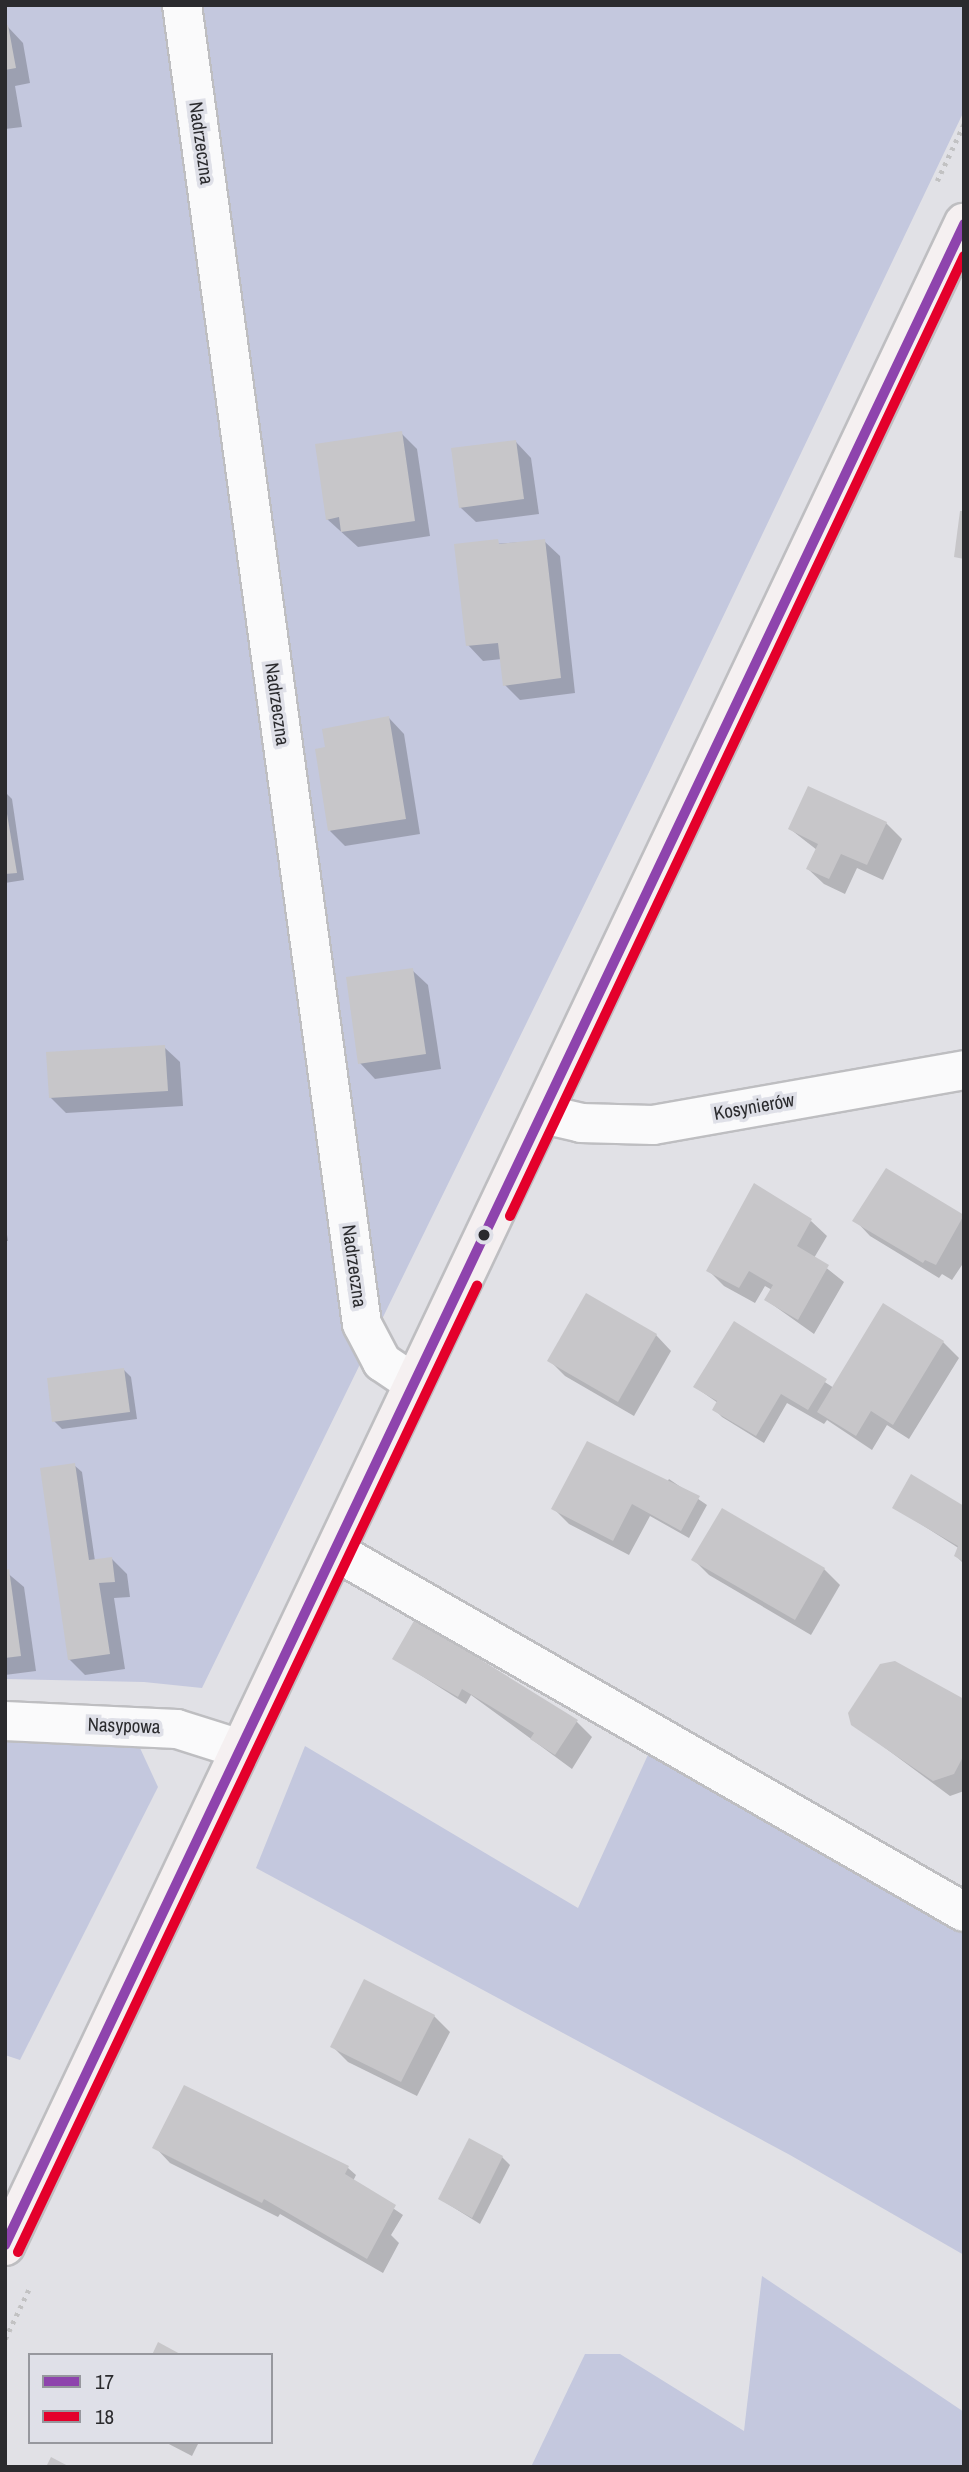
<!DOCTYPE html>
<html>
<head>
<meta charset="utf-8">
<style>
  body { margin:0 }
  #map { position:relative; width:969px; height:2472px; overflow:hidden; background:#e1e1e6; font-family:"Archivo Narrow",sans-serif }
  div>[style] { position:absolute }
  .green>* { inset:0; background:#c4c8de }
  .shadow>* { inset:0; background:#0003 }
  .building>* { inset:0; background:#c7c6c9 }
  .path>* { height:4.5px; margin-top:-2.25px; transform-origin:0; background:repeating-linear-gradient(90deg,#c2c2c3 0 3.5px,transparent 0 8.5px) }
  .roads { filter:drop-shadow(2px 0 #bebec1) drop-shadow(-2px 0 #bebec1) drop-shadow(0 2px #bebec1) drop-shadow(0 -2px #bebec1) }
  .street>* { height:38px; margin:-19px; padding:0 19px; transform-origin:19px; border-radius:19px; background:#fafafb }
  .secondary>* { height:38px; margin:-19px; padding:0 19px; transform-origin:19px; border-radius:19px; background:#f5f0f1 }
  .bus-1>* { height:10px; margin:-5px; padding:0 5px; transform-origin:5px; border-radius:5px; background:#8e44ad }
  .bus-2>* { height:10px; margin:-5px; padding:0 5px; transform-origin:5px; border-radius:5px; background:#e4002b }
  .dots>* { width:19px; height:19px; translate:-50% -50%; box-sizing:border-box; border:4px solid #dfe0e8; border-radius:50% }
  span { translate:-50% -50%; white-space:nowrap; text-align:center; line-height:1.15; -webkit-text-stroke:7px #dfe0e8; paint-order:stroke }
  .street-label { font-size:19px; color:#2b2b2e }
  .frame { position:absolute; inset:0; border:7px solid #2b2b2e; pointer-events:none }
  .legend { position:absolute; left:28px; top:2353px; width:245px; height:91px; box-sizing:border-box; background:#dfe0e8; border:2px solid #97989e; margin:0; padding:9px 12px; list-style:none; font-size:21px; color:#2b2b2e }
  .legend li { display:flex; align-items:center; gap:14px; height:35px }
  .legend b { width:35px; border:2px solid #97989e }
</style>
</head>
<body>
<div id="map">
  <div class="green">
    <div style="clip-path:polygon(5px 5px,964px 5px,964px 111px,650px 770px,202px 1688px,144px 1682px,5px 1679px)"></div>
    <div style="clip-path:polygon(5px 1741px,140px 1748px,158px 1787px,20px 2060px,5px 2055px)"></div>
    <div style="clip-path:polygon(305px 1746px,578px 1908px,652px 1746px,964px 1932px,964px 2255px,790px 2155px,256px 1868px)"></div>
    <div style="clip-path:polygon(762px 2276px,964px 2412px,964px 2467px,531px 2467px,585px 2354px,620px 2354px,744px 2431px)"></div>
  </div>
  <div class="shadow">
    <div style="clip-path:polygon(8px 27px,23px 43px,30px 83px,15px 86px,22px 127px,5px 129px)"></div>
    <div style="clip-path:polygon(401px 433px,417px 449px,430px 536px,358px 547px,327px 519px)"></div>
    <div style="clip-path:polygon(516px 442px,531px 458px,539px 514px,476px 522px,460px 507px)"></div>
    <div style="clip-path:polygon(544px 541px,560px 556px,575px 693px,520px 700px,505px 685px,502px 659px,483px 661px,468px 645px,456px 546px)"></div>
    <div style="clip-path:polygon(389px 718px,404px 734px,420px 834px,345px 846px,330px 831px)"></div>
    <div style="clip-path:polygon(5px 792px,12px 799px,24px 880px,5px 883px)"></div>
    <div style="clip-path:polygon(886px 823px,902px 839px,883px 880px,857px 868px,845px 894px,824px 884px,808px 869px,817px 850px,790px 829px)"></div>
    <div style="clip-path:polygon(412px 970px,428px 985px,441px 1069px,375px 1079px,360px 1063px)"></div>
    <div style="clip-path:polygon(164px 1047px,180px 1062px,183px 1106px,66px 1113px,50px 1097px)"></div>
    <div style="clip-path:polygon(886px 1171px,964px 1217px,964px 1262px,952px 1280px,942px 1274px,939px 1278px,870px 1236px,855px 1220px)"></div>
    <div style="clip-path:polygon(811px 1221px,827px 1236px,814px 1258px,844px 1282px,814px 1334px,766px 1300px,772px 1290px,765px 1286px,755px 1303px,724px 1286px,708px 1270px)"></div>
    <div style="clip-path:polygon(5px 1222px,8px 1241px,5px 1241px)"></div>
    <div style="clip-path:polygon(883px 1305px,943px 1342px,959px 1358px,909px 1439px,887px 1425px,872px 1450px,827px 1420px,824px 1424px,787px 1403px,764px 1443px,722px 1417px,714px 1409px,718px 1403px,695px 1387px,734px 1323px,834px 1388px)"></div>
    <div style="clip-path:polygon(656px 1335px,671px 1351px,634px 1416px,565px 1376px,550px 1361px)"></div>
    <div style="clip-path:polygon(124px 1370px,131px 1377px,137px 1419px,62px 1429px,54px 1421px)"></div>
    <div style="clip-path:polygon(74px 1465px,82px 1472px,95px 1561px,112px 1559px,127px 1574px,130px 1597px,114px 1598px,125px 1669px,85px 1675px,69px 1659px)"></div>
    <div style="clip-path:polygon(669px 1479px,707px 1505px,689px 1538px,650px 1516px,629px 1555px,569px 1524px,553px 1508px,666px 1484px)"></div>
    <div style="clip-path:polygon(894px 1507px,964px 1508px,964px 1564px,956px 1556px,960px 1549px)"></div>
    <div style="clip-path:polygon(694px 1560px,824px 1569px,840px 1585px,811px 1635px,709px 1575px)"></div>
    <div style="clip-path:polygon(5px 1571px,24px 1587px,36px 1671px,5px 1675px)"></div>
    <div style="clip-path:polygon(395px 1659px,486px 1666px,577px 1722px,592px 1737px,572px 1769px,471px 1695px,466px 1704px)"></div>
    <div style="clip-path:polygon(964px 1701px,964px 1791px,950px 1796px,853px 1724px)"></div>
    <div style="clip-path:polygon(434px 2016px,450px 2032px,417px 2096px,348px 2062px,332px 2046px)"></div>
    <div style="clip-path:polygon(155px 2147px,348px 2168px,356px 2175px,353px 2181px,403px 2215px,391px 2235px,399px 2243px,383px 2273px,280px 2214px,278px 2217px,170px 2163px)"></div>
    <div style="clip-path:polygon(502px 2157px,510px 2165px,480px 2224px,440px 2199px)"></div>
    <div style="clip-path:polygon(165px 2442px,199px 2442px,192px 2456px)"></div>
  </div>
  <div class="building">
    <div style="clip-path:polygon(8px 25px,16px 68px,5px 70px,5px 26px)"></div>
    <div style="clip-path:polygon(402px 431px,415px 521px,341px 532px,339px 517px,326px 520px,315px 444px)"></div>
    <div style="clip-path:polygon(516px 440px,524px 499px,459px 508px,451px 448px)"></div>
    <div style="clip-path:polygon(960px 511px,964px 511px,964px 559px,954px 557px)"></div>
    <div style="clip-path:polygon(498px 539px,499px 544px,545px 539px,561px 678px,503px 686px,498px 643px,466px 646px,454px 544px)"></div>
    <div style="clip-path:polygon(389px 716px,406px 819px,328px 831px,315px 749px,325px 747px,322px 729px)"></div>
    <div style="clip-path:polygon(808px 786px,887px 822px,867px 865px,841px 854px,829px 879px,806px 869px,818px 844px,788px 829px)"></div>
    <div style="clip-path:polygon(5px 802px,17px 873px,5px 874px)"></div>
    <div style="clip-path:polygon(413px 968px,426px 1054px,358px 1064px,346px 977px)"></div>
    <div style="clip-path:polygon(165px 1045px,168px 1091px,49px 1098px,46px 1052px)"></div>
    <div style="clip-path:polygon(886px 1168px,964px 1215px,936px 1265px,925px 1260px,923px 1263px,852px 1221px)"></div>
    <div style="clip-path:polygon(754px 1183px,812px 1219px,797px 1246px,829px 1265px,798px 1320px,764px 1300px,773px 1285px,749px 1271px,739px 1288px,706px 1271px)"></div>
    <div style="clip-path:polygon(586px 1293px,657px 1334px,618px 1402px,547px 1361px)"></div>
    <div style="clip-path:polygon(883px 1303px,944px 1341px,893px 1425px,871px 1411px,856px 1436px,817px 1412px)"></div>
    <div style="clip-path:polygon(734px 1321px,827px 1379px,808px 1410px,781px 1394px,756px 1436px,712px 1410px,717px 1401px,693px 1387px)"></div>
    <div style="clip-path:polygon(124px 1368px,130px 1412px,52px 1422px,47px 1378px)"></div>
    <div style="clip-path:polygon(587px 1441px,700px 1496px,681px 1531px,632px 1504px,613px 1541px,551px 1509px)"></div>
    <div style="clip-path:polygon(75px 1463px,89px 1560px,112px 1557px,115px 1582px,99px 1583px,110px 1654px,68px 1660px,40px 1468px)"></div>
    <div style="clip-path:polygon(911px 1474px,964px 1506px,964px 1562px,954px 1556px,958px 1546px,892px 1508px)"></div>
    <div style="clip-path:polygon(722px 1508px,825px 1568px,795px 1620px,691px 1560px)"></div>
    <div style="clip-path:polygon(9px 1569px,21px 1656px,5px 1658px,5px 1570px)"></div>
    <div style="clip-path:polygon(415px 1619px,578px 1720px,555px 1755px,530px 1739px,534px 1733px,462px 1689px,458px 1697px,392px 1659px)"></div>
    <div style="clip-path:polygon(895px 1661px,964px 1699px,964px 1755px,954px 1774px,933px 1781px,851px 1725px,848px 1713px,880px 1664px)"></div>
    <div style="clip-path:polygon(364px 1979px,435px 2015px,401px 2082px,330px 2047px)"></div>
    <div style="clip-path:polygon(184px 2085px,349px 2166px,345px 2174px,396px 2205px,367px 2259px,264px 2199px,262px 2203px,152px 2148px)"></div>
    <div style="clip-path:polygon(469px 2138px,503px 2156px,472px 2218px,438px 2199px)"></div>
    <div style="clip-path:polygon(158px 2342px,182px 2355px,152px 2355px)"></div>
    <div style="clip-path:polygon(51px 2457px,70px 2467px,46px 2467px)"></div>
  </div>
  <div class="path">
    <div style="left:937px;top:181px;width:63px;rotate:-64.7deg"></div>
    <div style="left:5px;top:2339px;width:55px;rotate:-64.4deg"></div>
  </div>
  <div class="roads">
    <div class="street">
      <div style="left:182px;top:5px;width:1331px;rotate:82.23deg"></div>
      <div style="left:362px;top:1324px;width:43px;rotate:62.2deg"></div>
      <div style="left:382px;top:1362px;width:37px;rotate:34deg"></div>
      <div style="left:543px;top:1114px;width:39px;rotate:13deg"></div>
      <div style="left:581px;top:1123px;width:72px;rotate:1.6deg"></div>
      <div style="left:653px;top:1125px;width:316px;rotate:-10deg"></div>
      <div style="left:335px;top:1551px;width:725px;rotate:29.85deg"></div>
      <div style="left:5px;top:1721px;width:172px;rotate:2.7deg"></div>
      <div style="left:177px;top:1729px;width:66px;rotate:17.6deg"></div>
    </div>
    <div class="secondary">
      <div style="left:5px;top:2246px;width:2239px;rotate:-64.64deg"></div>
    </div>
  </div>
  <div class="bus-1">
    <div style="left:5px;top:2245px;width:2237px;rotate:-64.61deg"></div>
  </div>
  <div class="bus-2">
    <div style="left:510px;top:1216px;width:1062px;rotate:-64.69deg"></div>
    <div style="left:18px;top:2252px;width:1070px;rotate:-64.59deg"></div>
  </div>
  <div class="dots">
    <div style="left:484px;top:1235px;background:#2b2b2e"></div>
  </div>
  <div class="street-label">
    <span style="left:201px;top:143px;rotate:82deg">Nadrzeczna</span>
    <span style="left:277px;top:704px;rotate:82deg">Nadrzeczna</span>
    <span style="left:754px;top:1107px;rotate:-10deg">Kosynierów</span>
    <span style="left:354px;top:1266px;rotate:82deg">Nadrzeczna</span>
    <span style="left:124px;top:1726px;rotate:2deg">Nasypowa</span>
  </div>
  <div class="frame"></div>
  <ul class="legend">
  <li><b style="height:9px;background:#8e44ad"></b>17</li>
  <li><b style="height:9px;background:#e4002b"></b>18</li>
  </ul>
</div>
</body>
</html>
